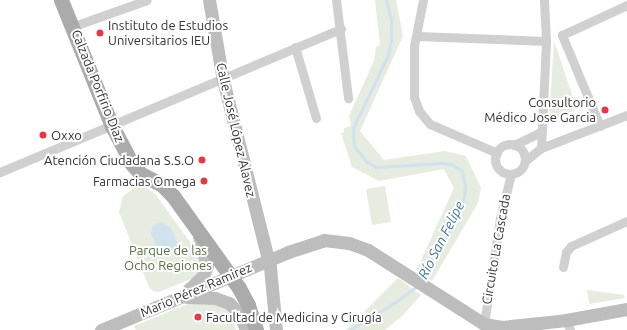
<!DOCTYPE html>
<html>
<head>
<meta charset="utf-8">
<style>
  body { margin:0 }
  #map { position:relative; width:627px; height:330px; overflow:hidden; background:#fff; font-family:Ubuntu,sans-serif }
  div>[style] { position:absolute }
  .green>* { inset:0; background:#e6ecdf }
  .water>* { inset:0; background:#cfe2ee }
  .stream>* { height:3px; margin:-1.5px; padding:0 1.5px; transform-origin:1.5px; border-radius:1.5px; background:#cfe2ee }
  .street>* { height:9px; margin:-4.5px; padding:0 4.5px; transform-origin:4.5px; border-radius:4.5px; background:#d0d0d0 }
  .street>.ring { margin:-4.5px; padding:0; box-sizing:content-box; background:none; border:9px solid #d0d0d0; border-radius:50% }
  .secondary>* { height:13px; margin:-6.5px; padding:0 6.5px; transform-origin:6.5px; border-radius:6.5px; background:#bdbdbd }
  .primary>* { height:15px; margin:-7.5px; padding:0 7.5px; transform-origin:7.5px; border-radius:7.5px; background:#ababab }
  .dots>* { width:11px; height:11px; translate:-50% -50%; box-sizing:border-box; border:2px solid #fff; border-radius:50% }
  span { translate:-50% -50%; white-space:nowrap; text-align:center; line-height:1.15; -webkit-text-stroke:4px #fff; paint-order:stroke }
  .poi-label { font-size:13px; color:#333 }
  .left { translate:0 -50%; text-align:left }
  .right { translate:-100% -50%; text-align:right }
  .street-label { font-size:13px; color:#333 }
  .park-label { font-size:13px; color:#56703f }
  .water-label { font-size:14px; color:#3f7597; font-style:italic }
</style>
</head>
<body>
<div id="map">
  <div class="green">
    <div style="clip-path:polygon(375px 0,396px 0,403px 36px,360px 131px,384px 160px,445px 151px,466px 156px,481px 188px,478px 203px,432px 281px,417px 269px,454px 188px,444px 169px,379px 181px,352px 167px,341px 133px,344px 132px,344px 128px,351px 126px,349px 116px,374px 61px,376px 47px,380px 45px)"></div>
    <div style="clip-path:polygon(554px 41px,577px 109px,549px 122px)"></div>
    <div style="clip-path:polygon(385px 186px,391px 222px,372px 225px,366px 189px)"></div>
    <div style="clip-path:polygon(136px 187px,146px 188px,155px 194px,198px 253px,201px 270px,193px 278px,159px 292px,153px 291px,149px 287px,119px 212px,123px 196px)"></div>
    <div style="clip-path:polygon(398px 278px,421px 295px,402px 316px,385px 330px,346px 330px)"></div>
    <div style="clip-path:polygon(587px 290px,624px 295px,625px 298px,589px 304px)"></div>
    <div style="clip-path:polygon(207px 302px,225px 309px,232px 317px,236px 330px,136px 330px,134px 326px,188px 304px)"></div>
  </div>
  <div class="water">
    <div style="clip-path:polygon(161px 222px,171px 228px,178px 245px,177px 251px,168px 257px,159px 251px,151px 233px,153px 226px)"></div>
  </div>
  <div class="stream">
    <div style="left:386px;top:0;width:21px;rotate:76deg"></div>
    <div style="left:391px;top:20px;width:20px;rotate:90deg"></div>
    <div style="left:391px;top:40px;width:15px;rotate:101deg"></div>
    <div style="left:388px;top:55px;width:81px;rotate:115.6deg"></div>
    <div style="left:353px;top:128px;width:18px;rotate:87deg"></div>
    <div style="left:354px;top:146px;width:21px;rotate:51deg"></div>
    <div style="left:367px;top:162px;width:10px;rotate:29deg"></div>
    <div style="left:376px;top:167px;width:66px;rotate:-3.5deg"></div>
    <div style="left:442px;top:163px;width:9px;rotate:6deg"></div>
    <div style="left:451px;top:164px;width:13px;rotate:32deg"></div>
    <div style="left:462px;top:171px;width:14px;rotate:78deg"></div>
    <div style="left:465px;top:185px;width:12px;rotate:95deg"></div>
    <div style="left:464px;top:197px;width:34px;rotate:113deg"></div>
    <div style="left:451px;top:228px;width:60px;rotate:119.1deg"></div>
    <div style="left:350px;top:330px;width:55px;rotate:-31.7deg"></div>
    <div style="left:397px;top:301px;width:25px;rotate:-37deg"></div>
  </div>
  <div class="street">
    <div style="left:336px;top:0;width:99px;rotate:83deg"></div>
    <div style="left:423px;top:0;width:47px;rotate:101.1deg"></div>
    <div style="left:414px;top:46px;width:51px;rotate:90deg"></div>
    <div style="left:414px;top:97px;width:15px;rotate:70deg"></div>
    <div style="left:419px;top:111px;width:17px;rotate:50deg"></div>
    <div style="left:430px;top:124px;width:73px;rotate:23.4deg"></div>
    <div style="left:74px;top:26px;width:77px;rotate:-19.6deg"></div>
    <div style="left:417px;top:36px;width:129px;rotate:2.2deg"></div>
    <div style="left:295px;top:47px;width:74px;rotate:73.5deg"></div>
    <div style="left:600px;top:126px;width:99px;rotate:-112.7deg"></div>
    <div style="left:562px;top:35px;width:72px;rotate:-24.8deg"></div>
    <div class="ring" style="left:495px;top:144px;width:21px;height:21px"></div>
    <div style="left:514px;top:145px;width:30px;rotate:-26deg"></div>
    <div style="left:541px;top:148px;width:107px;rotate:-87.3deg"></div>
    <div style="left:546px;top:41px;width:41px;rotate:-92.8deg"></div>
    <div style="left:525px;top:161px;width:21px;rotate:-39deg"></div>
    <div style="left:541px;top:148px;width:92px;rotate:-21deg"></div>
    <div style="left:0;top:172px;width:370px;rotate:-22.8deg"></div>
    <div style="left:563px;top:267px;width:15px;rotate:-79deg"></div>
    <div style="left:566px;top:252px;width:8px;rotate:-50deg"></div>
    <div style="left:571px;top:246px;width:61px;rotate:-24.1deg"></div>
    <div style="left:566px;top:320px;width:11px;rotate:68deg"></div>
    <div style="left:486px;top:329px;width:5px;rotate:-112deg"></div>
    <div style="left:484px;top:324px;width:107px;rotate:-81.4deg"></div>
    <div style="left:500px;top:218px;width:45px;rotate:-76deg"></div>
  </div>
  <div class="secondary">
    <div style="left:209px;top:0;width:81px;rotate:80.1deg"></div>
    <div style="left:223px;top:80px;width:193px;rotate:75.9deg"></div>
    <div style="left:270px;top:267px;width:63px;rotate:84.6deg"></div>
    <div style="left:188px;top:290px;width:21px;rotate:-43deg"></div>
    <div style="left:203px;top:276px;width:11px;rotate:-68deg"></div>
    <div style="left:207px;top:266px;width:31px;rotate:-105deg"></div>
    <div style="left:187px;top:297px;width:28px;rotate:2deg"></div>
    <div style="left:215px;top:298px;width:15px;rotate:20deg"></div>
    <div style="left:229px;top:303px;width:16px;rotate:47deg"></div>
    <div style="left:240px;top:315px;width:16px;rotate:68deg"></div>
    <div style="left:101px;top:330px;width:203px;rotate:-22.6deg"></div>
    <div style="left:288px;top:252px;width:38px;rotate:-18deg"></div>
    <div style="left:324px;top:240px;width:25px;rotate:7deg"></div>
    <div style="left:349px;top:243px;width:20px;rotate:20deg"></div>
    <div style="left:368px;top:250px;width:138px;rotate:32.5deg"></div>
    <div style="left:484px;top:324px;width:18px;rotate:9deg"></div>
    <div style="left:502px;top:327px;width:64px;rotate:-6.2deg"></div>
    <div style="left:566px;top:320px;width:62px;rotate:-10.2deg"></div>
  </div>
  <div class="primary">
    <div style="left:61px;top:0;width:136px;rotate:68deg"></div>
    <div style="left:112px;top:126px;width:43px;rotate:62.2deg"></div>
    <div style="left:132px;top:164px;width:13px;rotate:48deg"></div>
    <div style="left:141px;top:174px;width:22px;rotate:27deg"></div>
    <div style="left:161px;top:184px;width:17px;rotate:45deg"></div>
    <div style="left:173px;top:196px;width:113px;rotate:54.3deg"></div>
    <div style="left:239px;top:288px;width:19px;rotate:62deg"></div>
    <div style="left:248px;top:305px;width:26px;rotate:72deg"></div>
  </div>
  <div class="dots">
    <div style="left:100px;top:33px;background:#e63946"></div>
    <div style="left:605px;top:110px;background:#e63946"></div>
    <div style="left:43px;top:135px;background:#e63946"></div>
    <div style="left:202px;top:160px;background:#e63946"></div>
    <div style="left:204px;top:181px;background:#e63946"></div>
    <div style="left:198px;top:317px;background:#e63946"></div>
  </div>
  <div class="poi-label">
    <span class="left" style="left:108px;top:33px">Instituto de Estudios<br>Universitarios IEU</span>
    <span class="right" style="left:596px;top:110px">Consultorio<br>Médico Jose Garcia</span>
    <span class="left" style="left:51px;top:135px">Oxxo</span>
    <span class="right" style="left:194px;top:160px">Atención Ciudadana S.S.O</span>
    <span class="right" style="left:196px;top:181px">Farmacias Omega</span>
    <span class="left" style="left:206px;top:317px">Facultad de Medicina y Cirugía</span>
  </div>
  <div class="street-label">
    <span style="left:98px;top:86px;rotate:68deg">Calzada Porfirio Díaz</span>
    <span style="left:236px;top:130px;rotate:77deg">Calle José López Alavez</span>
    <span style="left:496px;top:249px;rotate:-80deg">Circuito La Cascada</span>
    <span style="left:196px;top:290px;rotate:-23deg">Mario Pérez Ramirez</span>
  </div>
  <div class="park-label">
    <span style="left:168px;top:258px">Parque de las<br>Ocho Regiones</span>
  </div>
  <div class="water-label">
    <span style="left:441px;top:240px;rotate:-63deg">Río San Felipe</span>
  </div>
</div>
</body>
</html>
